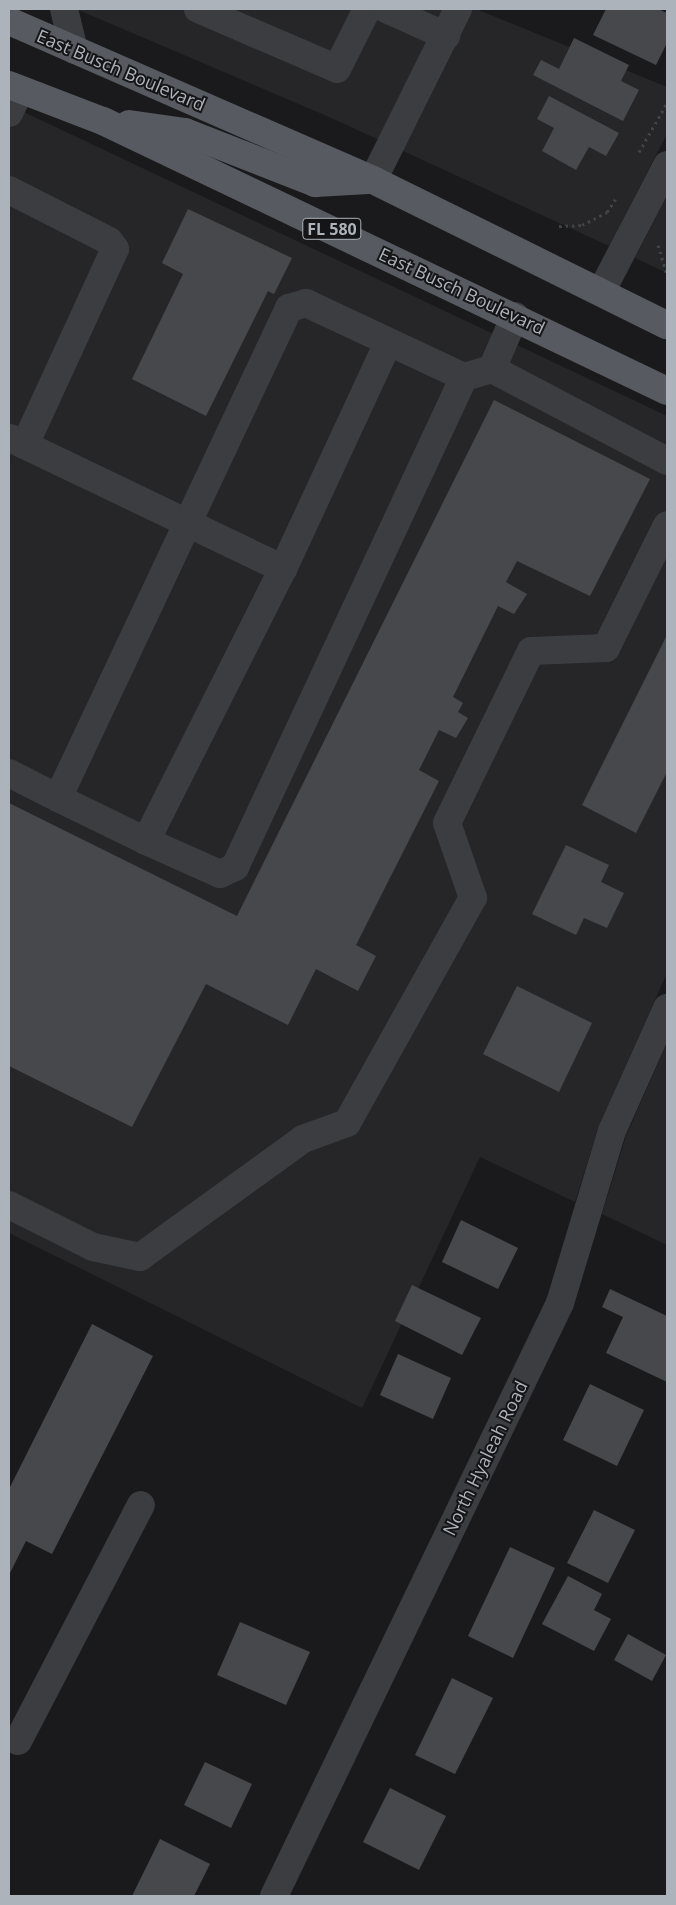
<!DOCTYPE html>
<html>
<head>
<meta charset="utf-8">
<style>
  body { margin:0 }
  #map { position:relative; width:676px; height:1905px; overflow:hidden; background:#1a1a1c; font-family:"Open Sans",sans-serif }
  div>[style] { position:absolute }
  .built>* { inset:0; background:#262629 }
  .building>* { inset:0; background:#47484c }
  .path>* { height:3px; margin-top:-1.5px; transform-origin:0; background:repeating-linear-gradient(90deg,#414448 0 2.5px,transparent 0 6.5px) }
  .minor>* { height:28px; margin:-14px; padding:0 14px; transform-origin:14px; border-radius:14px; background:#3b3d41 }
  .major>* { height:28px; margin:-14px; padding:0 14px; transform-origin:14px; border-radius:14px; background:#575a60 }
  span { translate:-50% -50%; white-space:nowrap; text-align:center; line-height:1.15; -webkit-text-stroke:4px #151517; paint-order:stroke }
  .shield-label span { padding:1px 4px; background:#151517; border:1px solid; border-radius:4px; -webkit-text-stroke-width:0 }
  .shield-label { font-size:16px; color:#adb3bb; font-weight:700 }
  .street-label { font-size:18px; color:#adb3bb }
  .frame { position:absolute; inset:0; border:10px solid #adb3bb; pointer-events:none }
</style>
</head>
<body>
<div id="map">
  <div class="built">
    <div style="clip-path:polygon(76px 9px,476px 9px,667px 87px,667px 134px,609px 246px,327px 116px)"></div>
    <div style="clip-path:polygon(9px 105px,667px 416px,667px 973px,599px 1126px,575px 1202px,480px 1157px,362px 1408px,9px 1233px)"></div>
    <div style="clip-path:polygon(667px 196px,667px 273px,635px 258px)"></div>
    <div style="clip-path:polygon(667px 1043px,667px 1245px,602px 1214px,626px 1136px)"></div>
  </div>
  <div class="building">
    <div style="clip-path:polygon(606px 9px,658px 9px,667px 13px,667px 43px,656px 65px,593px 35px)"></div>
    <div style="clip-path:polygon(574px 38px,629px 65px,621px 81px,639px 90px,623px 121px,533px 75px,541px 60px,559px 69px)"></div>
    <div style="clip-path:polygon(549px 96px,619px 133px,606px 156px,589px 147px,576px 170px,542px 151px,554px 128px,537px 119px)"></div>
    <div style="clip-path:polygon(188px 209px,292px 258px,274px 294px,268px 291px,206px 416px,132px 379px,183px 274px,162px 263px)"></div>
    <div style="clip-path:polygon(494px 400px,650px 479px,590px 596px,517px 561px,506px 582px,527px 594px,514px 614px,498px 606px,453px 697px,463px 703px,458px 712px,468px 718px,456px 738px,439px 730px,419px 770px,439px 781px,356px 945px,376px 956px,358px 991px,316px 969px,288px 1025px,206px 984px,132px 1127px,9px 1066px,9px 803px,237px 916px)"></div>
    <div style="clip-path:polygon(667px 635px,667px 772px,636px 833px,582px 805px)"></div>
    <div style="clip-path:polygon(566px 845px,609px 865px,601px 882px,624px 893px,607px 928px,584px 918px,576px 935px,532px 914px)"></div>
    <div style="clip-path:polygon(517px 986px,592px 1023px,559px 1092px,483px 1054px)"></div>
    <div style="clip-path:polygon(461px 1220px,518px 1248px,498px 1289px,442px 1262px)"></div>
    <div style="clip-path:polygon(412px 1285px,481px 1318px,462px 1355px,395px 1321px)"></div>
    <div style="clip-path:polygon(610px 1289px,667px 1316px,667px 1382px,606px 1353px,623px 1317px,602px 1307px)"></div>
    <div style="clip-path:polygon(92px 1324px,153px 1356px,52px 1554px,26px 1541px,9px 1575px,9px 1489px)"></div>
    <div style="clip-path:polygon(398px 1354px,451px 1378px,433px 1419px,380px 1395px)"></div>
    <div style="clip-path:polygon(590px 1384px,644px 1410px,617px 1466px,563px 1440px)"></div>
    <div style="clip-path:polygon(594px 1510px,635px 1530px,608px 1583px,567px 1563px)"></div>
    <div style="clip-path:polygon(510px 1547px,555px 1568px,513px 1658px,468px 1636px)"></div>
    <div style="clip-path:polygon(568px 1576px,602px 1594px,594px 1610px,611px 1619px,594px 1651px,542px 1624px)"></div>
    <div style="clip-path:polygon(240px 1622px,310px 1652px,286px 1705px,217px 1675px)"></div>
    <div style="clip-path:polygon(628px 1634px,666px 1655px,652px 1681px,614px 1660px)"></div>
    <div style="clip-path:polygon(452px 1678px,493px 1698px,455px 1774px,415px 1755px)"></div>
    <div style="clip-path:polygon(205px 1762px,252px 1784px,231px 1828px,184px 1805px)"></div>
    <div style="clip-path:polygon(390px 1788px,446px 1816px,419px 1870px,363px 1842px)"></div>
    <div style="clip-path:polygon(160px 1839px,210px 1864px,194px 1896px,132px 1896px)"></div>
  </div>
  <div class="path">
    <div style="left:639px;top:152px;width:56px;rotate:-60.3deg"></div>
    <div style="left:559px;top:226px;width:23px;rotate:-2deg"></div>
    <div style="left:582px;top:225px;width:28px;rotate:-27deg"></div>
    <div style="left:607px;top:212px;width:17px;rotate:-57deg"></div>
    <div style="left:658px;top:245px;width:30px;rotate:73deg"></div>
  </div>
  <div class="minor">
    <div style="left:64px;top:9px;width:42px;rotate:76.3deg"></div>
    <div style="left:198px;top:9px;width:151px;rotate:23.3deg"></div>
    <div style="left:337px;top:69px;width:67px;rotate:-63.4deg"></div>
    <div style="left:386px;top:9px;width:66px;rotate:24.2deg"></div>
    <div style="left:9px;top:113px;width:25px;rotate:-64deg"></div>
    <div style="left:373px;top:180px;width:191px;rotate:-63.6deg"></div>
    <div style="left:9px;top:190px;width:112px;rotate:27deg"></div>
    <div style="left:109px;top:241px;width:10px;rotate:53deg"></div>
    <div style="left:115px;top:249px;width:216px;rotate:114.7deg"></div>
    <div style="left:601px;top:292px;width:143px;rotate:-62.5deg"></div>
    <div style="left:515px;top:316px;width:58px;rotate:113.5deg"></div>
    <div style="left:492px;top:369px;width:198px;rotate:27.7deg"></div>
    <div style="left:10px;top:438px;width:303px;rotate:25.6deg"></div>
    <div style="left:9px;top:773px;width:55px;rotate:27deg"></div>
    <div style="left:58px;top:798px;width:542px;rotate:-64.76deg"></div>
    <div style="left:289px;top:308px;width:18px;rotate:-16deg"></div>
    <div style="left:306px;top:303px;width:174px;rotate:25.1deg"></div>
    <div style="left:464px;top:377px;width:29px;rotate:-16deg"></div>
    <div style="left:58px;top:798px;width:98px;rotate:26deg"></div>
    <div style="left:146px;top:841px;width:305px;rotate:-63.3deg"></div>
    <div style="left:283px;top:569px;width:249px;rotate:-65.1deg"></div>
    <div style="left:146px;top:841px;width:81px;rotate:24deg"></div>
    <div style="left:220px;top:874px;width:17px;rotate:-25deg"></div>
    <div style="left:235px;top:867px;width:541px;rotate:-64.95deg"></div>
    <div style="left:9px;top:1205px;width:94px;rotate:26.6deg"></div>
    <div style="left:93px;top:1247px;width:48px;rotate:12deg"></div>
    <div style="left:140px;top:1257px;width:201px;rotate:-35.9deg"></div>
    <div style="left:303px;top:1139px;width:47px;rotate:-20deg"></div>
    <div style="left:347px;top:1123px;width:258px;rotate:-60.8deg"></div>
    <div style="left:473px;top:898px;width:79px;rotate:-109.1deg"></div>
    <div style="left:447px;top:823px;width:191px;rotate:-64deg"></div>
    <div style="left:531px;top:651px;width:75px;rotate:-2.3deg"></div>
    <div style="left:606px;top:648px;width:137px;rotate:-63.6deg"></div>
    <div style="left:18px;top:1741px;width:266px;rotate:-62.5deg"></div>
    <div style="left:274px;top:1896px;width:658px;rotate:-64.25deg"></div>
    <div style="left:560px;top:1303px;width:180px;rotate:-73.2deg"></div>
    <div style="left:612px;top:1131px;width:135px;rotate:-65.9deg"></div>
  </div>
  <div class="major">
    <div style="left:9px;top:21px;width:397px;rotate:23.6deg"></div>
    <div style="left:373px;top:180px;width:328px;rotate:26.3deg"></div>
    <div style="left:9px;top:85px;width:101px;rotate:21deg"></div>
    <div style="left:103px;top:121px;width:625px;rotate:25.58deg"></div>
    <div style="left:129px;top:124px;width:57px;rotate:8.1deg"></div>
    <div style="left:185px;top:132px;width:140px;rotate:21.4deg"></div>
    <div style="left:315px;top:183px;width:53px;rotate:-3.2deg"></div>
  </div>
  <div class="shield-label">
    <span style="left:332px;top:229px">FL 580</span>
  </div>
  <div class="street-label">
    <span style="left:121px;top:70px;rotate:23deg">East Busch Boulevard</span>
    <span style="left:462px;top:291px;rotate:25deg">East Busch Boulevard</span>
    <span style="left:485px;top:1458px;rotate:-64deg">North Hyaleah Road</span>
  </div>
  <div class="frame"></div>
</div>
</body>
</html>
